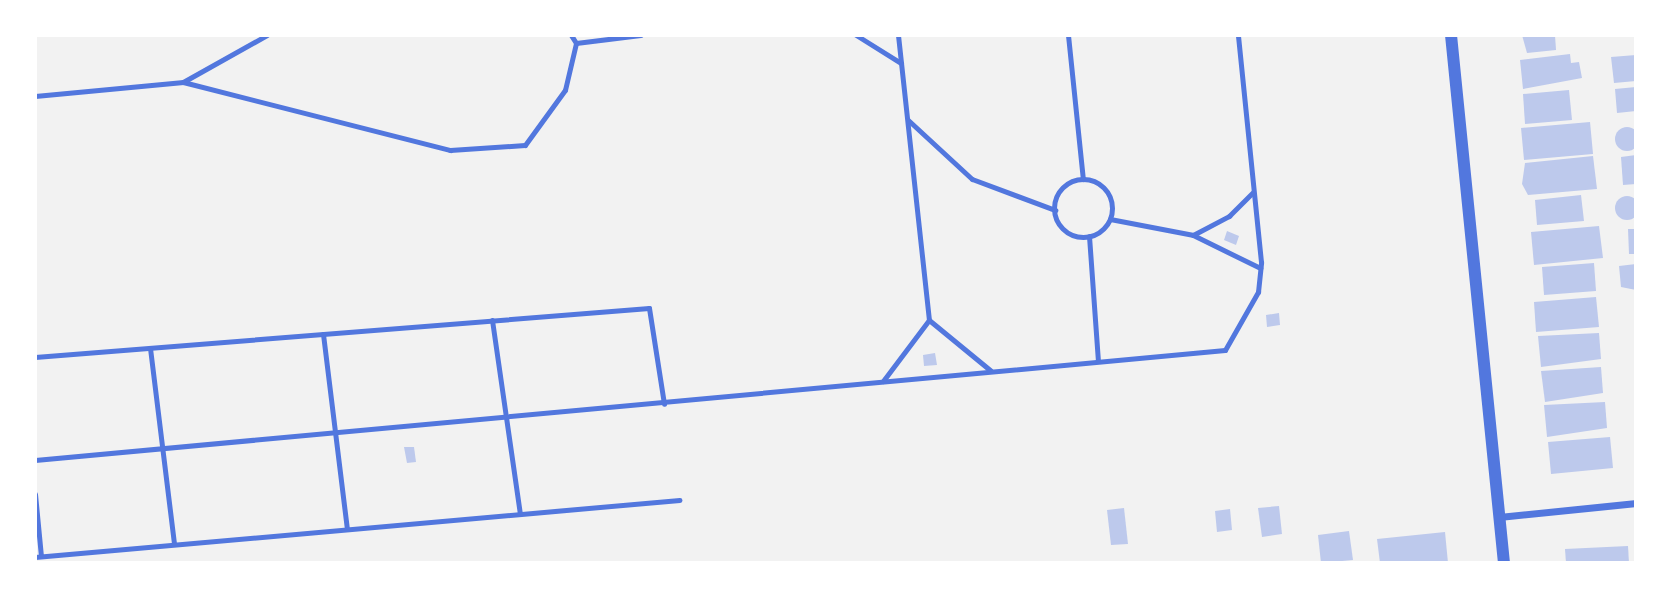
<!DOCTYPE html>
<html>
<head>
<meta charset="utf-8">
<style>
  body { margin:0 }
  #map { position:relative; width:1671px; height:598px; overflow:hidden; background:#f2f2f2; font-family:Literata,serif }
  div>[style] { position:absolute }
  .building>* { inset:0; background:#bdc9ec }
  .round { border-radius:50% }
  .service>* { height:5px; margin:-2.5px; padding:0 2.5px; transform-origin:2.5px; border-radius:2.5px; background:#5277de }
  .service>.ring { margin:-2.5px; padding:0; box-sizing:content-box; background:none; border:5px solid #5277de; border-radius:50% }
  .minor>* { height:7px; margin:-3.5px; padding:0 3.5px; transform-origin:3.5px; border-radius:3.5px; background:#5277de }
  .tertiary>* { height:12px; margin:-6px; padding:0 6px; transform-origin:6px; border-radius:6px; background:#5277de }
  span { translate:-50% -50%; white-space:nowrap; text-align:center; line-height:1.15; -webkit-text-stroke:6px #fff; paint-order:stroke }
  .frame { position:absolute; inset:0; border:37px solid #fff; pointer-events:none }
</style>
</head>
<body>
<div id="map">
  <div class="building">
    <div style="clip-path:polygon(1522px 35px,1555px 35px,1556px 50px,1527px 53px)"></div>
    <div style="clip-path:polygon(1570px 54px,1571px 63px,1579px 62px,1582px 78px,1523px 89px,1520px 60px)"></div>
    <div style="clip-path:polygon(1636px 55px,1636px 81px,1614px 83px,1611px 57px)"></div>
    <div style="clip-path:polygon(1636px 87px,1636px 111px,1617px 113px,1615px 89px)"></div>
    <div style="clip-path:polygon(1569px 90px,1572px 120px,1525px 124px,1523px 94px)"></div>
    <div style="clip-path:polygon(1590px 122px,1593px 154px,1524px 160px,1521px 128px)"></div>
    <div class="round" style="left:1615px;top:127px;width:24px;height:24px"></div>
    <div style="clip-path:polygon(1636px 155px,1636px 184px,1623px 185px,1621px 157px)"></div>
    <div style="clip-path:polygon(1593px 156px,1597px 189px,1528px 195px,1522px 184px,1525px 163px)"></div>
    <div style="clip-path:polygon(1581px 195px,1584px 221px,1537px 225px,1535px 200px)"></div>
    <div class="round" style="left:1615px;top:196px;width:24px;height:24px"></div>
    <div style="clip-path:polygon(1599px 226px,1603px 258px,1534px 265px,1531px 232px)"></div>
    <div style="clip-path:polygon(1628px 229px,1636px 229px,1636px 254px,1629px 254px)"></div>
    <div style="clip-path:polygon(1227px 231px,1239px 236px,1236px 245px,1224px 240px)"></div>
    <div style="clip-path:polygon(1594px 263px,1596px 291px,1544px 295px,1542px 267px)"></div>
    <div style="clip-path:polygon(1636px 264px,1636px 290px,1621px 287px,1619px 266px)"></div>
    <div style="clip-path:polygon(1596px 297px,1599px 327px,1536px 332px,1534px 302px)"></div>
    <div style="clip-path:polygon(1279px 313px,1280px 325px,1267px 327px,1266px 315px)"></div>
    <div style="clip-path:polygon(1599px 333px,1601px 359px,1541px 367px,1538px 336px)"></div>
    <div style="clip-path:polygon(935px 353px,937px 365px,924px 366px,923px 355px)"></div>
    <div style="clip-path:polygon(1601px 367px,1603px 393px,1545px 402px,1541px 371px)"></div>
    <div style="clip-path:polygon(1605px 402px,1607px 428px,1547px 437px,1544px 405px)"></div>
    <div style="clip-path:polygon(1610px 437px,1613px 468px,1551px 474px,1548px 442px)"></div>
    <div style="clip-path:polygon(404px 447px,414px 447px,416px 462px,407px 463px)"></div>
    <div style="clip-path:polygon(1279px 506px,1282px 534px,1262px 537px,1258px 508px)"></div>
    <div style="clip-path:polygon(1124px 508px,1128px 544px,1111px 545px,1107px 510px)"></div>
    <div style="clip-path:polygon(1230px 509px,1232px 530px,1217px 532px,1215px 511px)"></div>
    <div style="clip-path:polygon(1349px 531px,1353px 560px,1321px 563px,1318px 535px)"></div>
    <div style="clip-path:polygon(1445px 532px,1448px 563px,1380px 563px,1377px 539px)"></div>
    <div style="clip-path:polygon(1628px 546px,1629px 563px,1566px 563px,1565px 549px)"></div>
  </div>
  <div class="service">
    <div style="left:856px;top:35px;width:53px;rotate:31.9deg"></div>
    <div style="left:898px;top:35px;width:287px;rotate:83.8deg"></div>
    <div style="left:929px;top:320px;width:80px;rotate:39.4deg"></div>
    <div style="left:1068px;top:35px;width:145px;rotate:84.1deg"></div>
    <div style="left:576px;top:43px;width:65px;rotate:-7deg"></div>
    <div style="left:183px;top:82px;width:96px;rotate:-29.2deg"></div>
    <div style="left:35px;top:96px;width:149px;rotate:-5.4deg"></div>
    <div style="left:183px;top:82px;width:276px;rotate:14.3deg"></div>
    <div style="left:450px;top:150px;width:75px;rotate:-3.8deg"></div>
    <div style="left:525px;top:145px;width:68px;rotate:-54deg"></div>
    <div style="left:565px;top:90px;width:48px;rotate:-76.8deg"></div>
    <div style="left:576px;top:43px;width:9px;rotate:-122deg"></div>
    <div style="left:908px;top:120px;width:87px;rotate:42.7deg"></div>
    <div style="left:972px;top:179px;width:89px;rotate:20.5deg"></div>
    <div class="ring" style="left:1054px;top:179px;width:53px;height:53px"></div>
    <div style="left:1110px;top:219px;width:85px;rotate:10.9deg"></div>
    <div style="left:1193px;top:235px;width:75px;rotate:26.2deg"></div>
    <div style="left:1193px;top:235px;width:41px;rotate:-27.8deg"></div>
    <div style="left:1229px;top:216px;width:33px;rotate:-45deg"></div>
    <div style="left:1089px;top:236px;width:125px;rotate:85.9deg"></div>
    <div style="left:492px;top:320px;width:196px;rotate:81.8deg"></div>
    <div style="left:323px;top:334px;width:196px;rotate:83deg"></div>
    <div style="left:150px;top:348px;width:197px;rotate:83deg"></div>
    <div style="left:35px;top:357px;width:616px;rotate:-4.56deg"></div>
    <div style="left:649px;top:308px;width:97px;rotate:81.1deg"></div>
    <div style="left:883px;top:381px;width:76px;rotate:-53deg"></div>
    <div style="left:35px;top:460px;width:1195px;rotate:-5.28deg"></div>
    <div style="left:1225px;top:350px;width:67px;rotate:-60.4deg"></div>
    <div style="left:1258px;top:292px;width:30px;rotate:-84deg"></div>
    <div style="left:1261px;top:262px;width:228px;rotate:-95.8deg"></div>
    <div style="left:35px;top:494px;width:62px;rotate:84.5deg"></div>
    <div style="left:35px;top:557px;width:647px;rotate:-5.06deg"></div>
  </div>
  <div class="minor">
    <div style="left:1499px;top:517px;width:138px;rotate:-5.8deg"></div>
  </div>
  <div class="tertiary">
    <div style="left:1451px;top:35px;width:531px;rotate:84.27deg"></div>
  </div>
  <div class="frame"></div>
</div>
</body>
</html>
